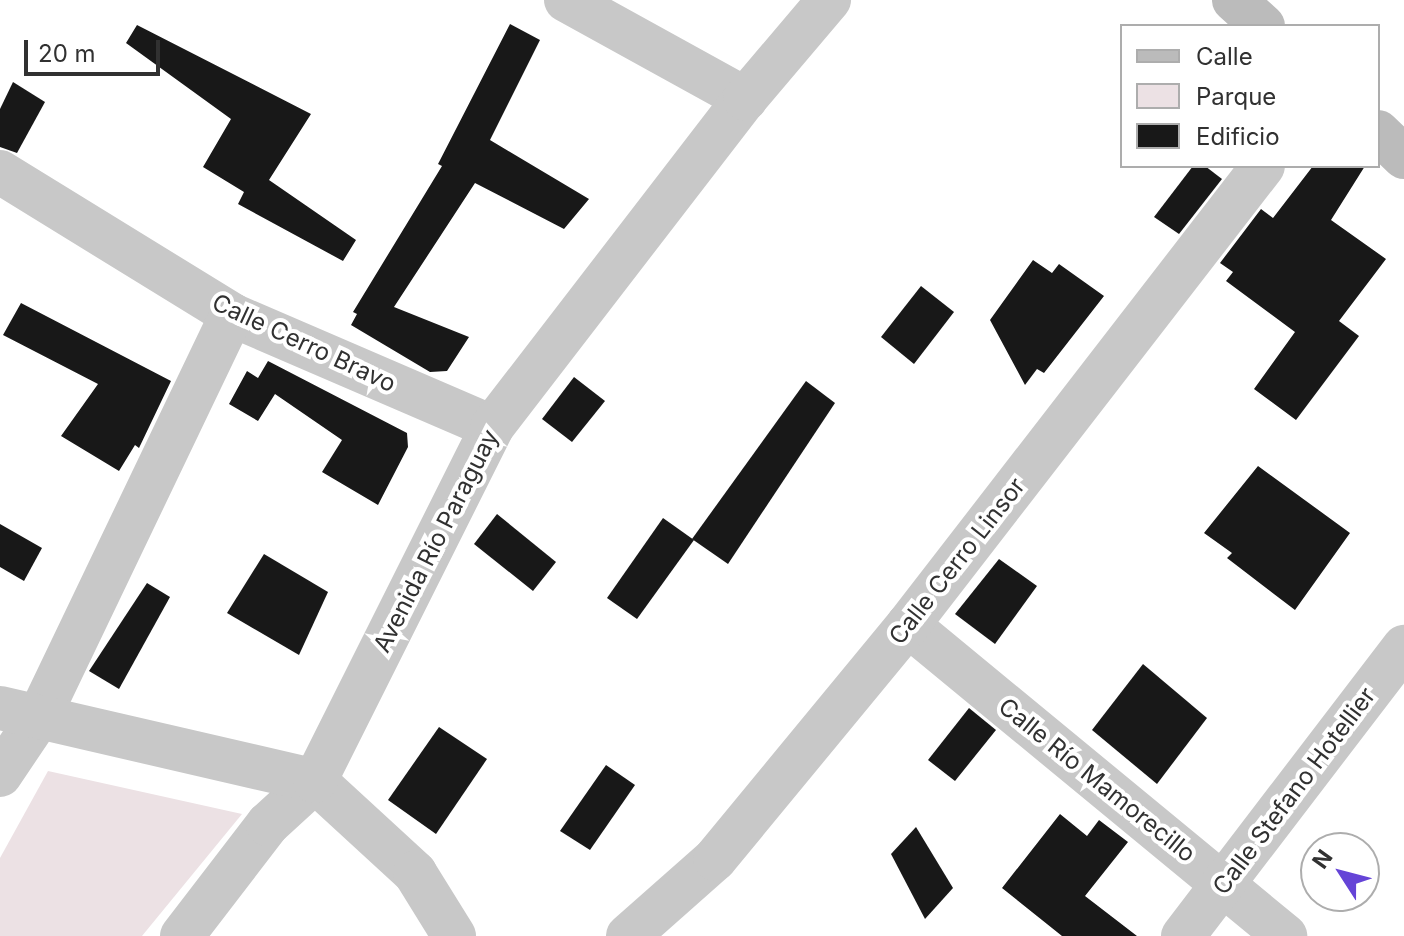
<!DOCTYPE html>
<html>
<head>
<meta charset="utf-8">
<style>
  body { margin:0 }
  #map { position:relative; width:1404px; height:936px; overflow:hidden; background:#fff; font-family:Inter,sans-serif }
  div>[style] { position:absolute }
  .green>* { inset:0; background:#ece1e4 }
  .building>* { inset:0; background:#181818 }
  .minor>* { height:44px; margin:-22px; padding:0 22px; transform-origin:22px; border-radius:22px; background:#c8c8c8 }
  .tertiary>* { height:44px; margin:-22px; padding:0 22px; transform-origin:22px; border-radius:22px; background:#c8c8c8 }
  .secondary>* { height:44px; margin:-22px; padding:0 22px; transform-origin:22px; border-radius:22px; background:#bbb }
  span { translate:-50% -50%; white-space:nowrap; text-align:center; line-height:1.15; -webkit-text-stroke:8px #fff; paint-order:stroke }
  .street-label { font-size:24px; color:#313131 }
  .legend { position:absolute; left:1120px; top:24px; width:260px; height:144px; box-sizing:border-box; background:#fff; border:2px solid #adadad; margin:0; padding:10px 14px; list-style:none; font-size:24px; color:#313131 }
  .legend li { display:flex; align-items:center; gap:16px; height:40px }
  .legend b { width:40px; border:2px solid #adadad }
  .north { position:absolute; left:1300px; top:832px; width:80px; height:80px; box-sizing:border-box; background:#fff; border:2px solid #adadad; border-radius:50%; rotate:306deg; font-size:22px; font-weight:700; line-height:32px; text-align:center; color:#313131 }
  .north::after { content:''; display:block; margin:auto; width:28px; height:36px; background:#6544d7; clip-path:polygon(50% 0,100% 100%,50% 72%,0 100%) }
  .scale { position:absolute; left:24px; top:40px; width:136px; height:36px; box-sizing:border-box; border:4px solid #313131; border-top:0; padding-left:10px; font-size:24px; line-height:28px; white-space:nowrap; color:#313131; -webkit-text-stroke:6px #fff; paint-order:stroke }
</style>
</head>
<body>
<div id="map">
  <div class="green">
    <div style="clip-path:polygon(48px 771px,242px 814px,142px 936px,0 936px,0 858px)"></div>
  </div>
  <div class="building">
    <div style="clip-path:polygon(510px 24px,540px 40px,490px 140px,589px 199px,564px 229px,475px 183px,394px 307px,469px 337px,447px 371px,430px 372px,351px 325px,357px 314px,353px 312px,442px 166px,438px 164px)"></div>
    <div style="clip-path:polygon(137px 25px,311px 114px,269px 180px,356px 240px,343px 261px,238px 204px,244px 192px,203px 167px,231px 119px,126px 43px)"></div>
    <div style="clip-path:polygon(13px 82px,45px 102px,17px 153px,0 147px,0 109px)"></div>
    <div style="clip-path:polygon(1193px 166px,1205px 166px,1222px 179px,1179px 234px,1154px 217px)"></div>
    <div style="clip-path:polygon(1313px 166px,1365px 166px,1331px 220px,1386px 259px,1339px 321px,1359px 336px,1296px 420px,1254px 389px,1295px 332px,1226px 281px,1233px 272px,1220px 263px,1261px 209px,1273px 218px)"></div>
    <div style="clip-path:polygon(1033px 260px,1052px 273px,1059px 264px,1104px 296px,1044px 373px,1037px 369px,1025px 385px,990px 320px)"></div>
    <div style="clip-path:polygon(921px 286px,954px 312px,914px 364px,881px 337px)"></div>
    <div style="clip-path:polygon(21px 303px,171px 381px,139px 448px,135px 445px,119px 471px,61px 436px,98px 384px,3px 335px)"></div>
    <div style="clip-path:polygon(268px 361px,407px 433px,408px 447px,378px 505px,322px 472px,342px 440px,275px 394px,258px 421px,229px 404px,247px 371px,258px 378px)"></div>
    <div style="clip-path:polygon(574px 377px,605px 401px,572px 442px,542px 419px)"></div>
    <div style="clip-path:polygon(806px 381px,835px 403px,728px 564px,692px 539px)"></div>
    <div style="clip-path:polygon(1258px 466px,1350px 533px,1295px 610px,1227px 558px,1232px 553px,1204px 533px)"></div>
    <div style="clip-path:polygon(497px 514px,556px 562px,533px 591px,474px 544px)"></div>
    <div style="clip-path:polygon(663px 518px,694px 540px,637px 619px,607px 598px)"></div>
    <div style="clip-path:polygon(0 524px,42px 548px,24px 581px,0 567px)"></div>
    <div style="clip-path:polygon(264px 554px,328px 592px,299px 655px,227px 613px)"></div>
    <div style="clip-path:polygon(999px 559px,1037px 586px,995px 644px,955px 614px)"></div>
    <div style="clip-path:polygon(147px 583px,170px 597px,119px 689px,89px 671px)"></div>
    <div style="clip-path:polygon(1143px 664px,1207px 718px,1157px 784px,1092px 730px)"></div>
    <div style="clip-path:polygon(969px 708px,996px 730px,955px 781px,928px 760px)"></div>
    <div style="clip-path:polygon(439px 727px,487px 759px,436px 834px,388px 800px)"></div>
    <div style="clip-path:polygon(606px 765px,635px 785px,590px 850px,560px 831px)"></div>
    <div style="clip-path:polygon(1060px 814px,1087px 836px,1099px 820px,1128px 842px,1085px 896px,1137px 936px,1062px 936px,1002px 888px)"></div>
    <div style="clip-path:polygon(916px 827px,953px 888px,925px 919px,891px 854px)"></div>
  </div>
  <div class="minor">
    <div style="left:566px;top:0;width:205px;rotate:28.9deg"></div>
    <div style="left:0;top:172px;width:273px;rotate:31.6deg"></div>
    <div style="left:232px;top:315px;width:283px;rotate:23.3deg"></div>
    <div style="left:908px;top:625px;width:489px;rotate:39.5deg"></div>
    <div style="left:0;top:775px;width:70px;rotate:-56.1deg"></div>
    <div style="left:39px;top:717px;width:446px;rotate:-64.4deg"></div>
    <div style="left:182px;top:936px;width:141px;rotate:-52.5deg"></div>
    <div style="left:268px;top:824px;width:64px;rotate:-42.5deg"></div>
    <div style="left:315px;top:781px;width:136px;rotate:42.6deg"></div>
    <div style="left:415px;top:873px;width:74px;rotate:58.2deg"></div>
    <div style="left:628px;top:936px;width:116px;rotate:-41.5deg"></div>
    <div style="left:715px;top:859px;width:303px;rotate:-50.5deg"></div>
    <div style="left:908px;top:625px;width:580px;rotate:-52.28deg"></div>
    <div style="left:1183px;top:936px;width:364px;rotate:-52.6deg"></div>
  </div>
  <div class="tertiary">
    <div style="left:0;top:708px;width:323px;rotate:13deg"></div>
    <div style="left:315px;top:781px;width:396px;rotate:-63.4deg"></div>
    <div style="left:492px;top:427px;width:414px;rotate:-52.4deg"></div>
    <div style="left:745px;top:99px;width:130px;rotate:-49.7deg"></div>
  </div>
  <div class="secondary">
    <div style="left:1234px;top:0;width:39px;rotate:42deg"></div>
    <div style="left:1378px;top:132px;width:36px;rotate:44deg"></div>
  </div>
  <div class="street-label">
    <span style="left:304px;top:343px;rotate:25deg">Calle Cerro Bravo</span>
    <span style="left:436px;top:541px;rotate:-63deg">Avenida Río Paraguay</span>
    <span style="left:957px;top:561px;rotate:-52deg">Calle Cerro Linsor</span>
    <span style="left:1097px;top:780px;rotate:39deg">Calle Río Mamorecillo</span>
    <span style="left:1294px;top:791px;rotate:-53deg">Calle Stefano Hotellier</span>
  </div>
  <ul class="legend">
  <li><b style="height:10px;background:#bbb"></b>Calle</li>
  <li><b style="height:22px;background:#ece1e4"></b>Parque</li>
  <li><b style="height:22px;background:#181818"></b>Edificio</li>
  </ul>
  <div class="north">N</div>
  <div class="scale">20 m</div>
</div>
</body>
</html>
